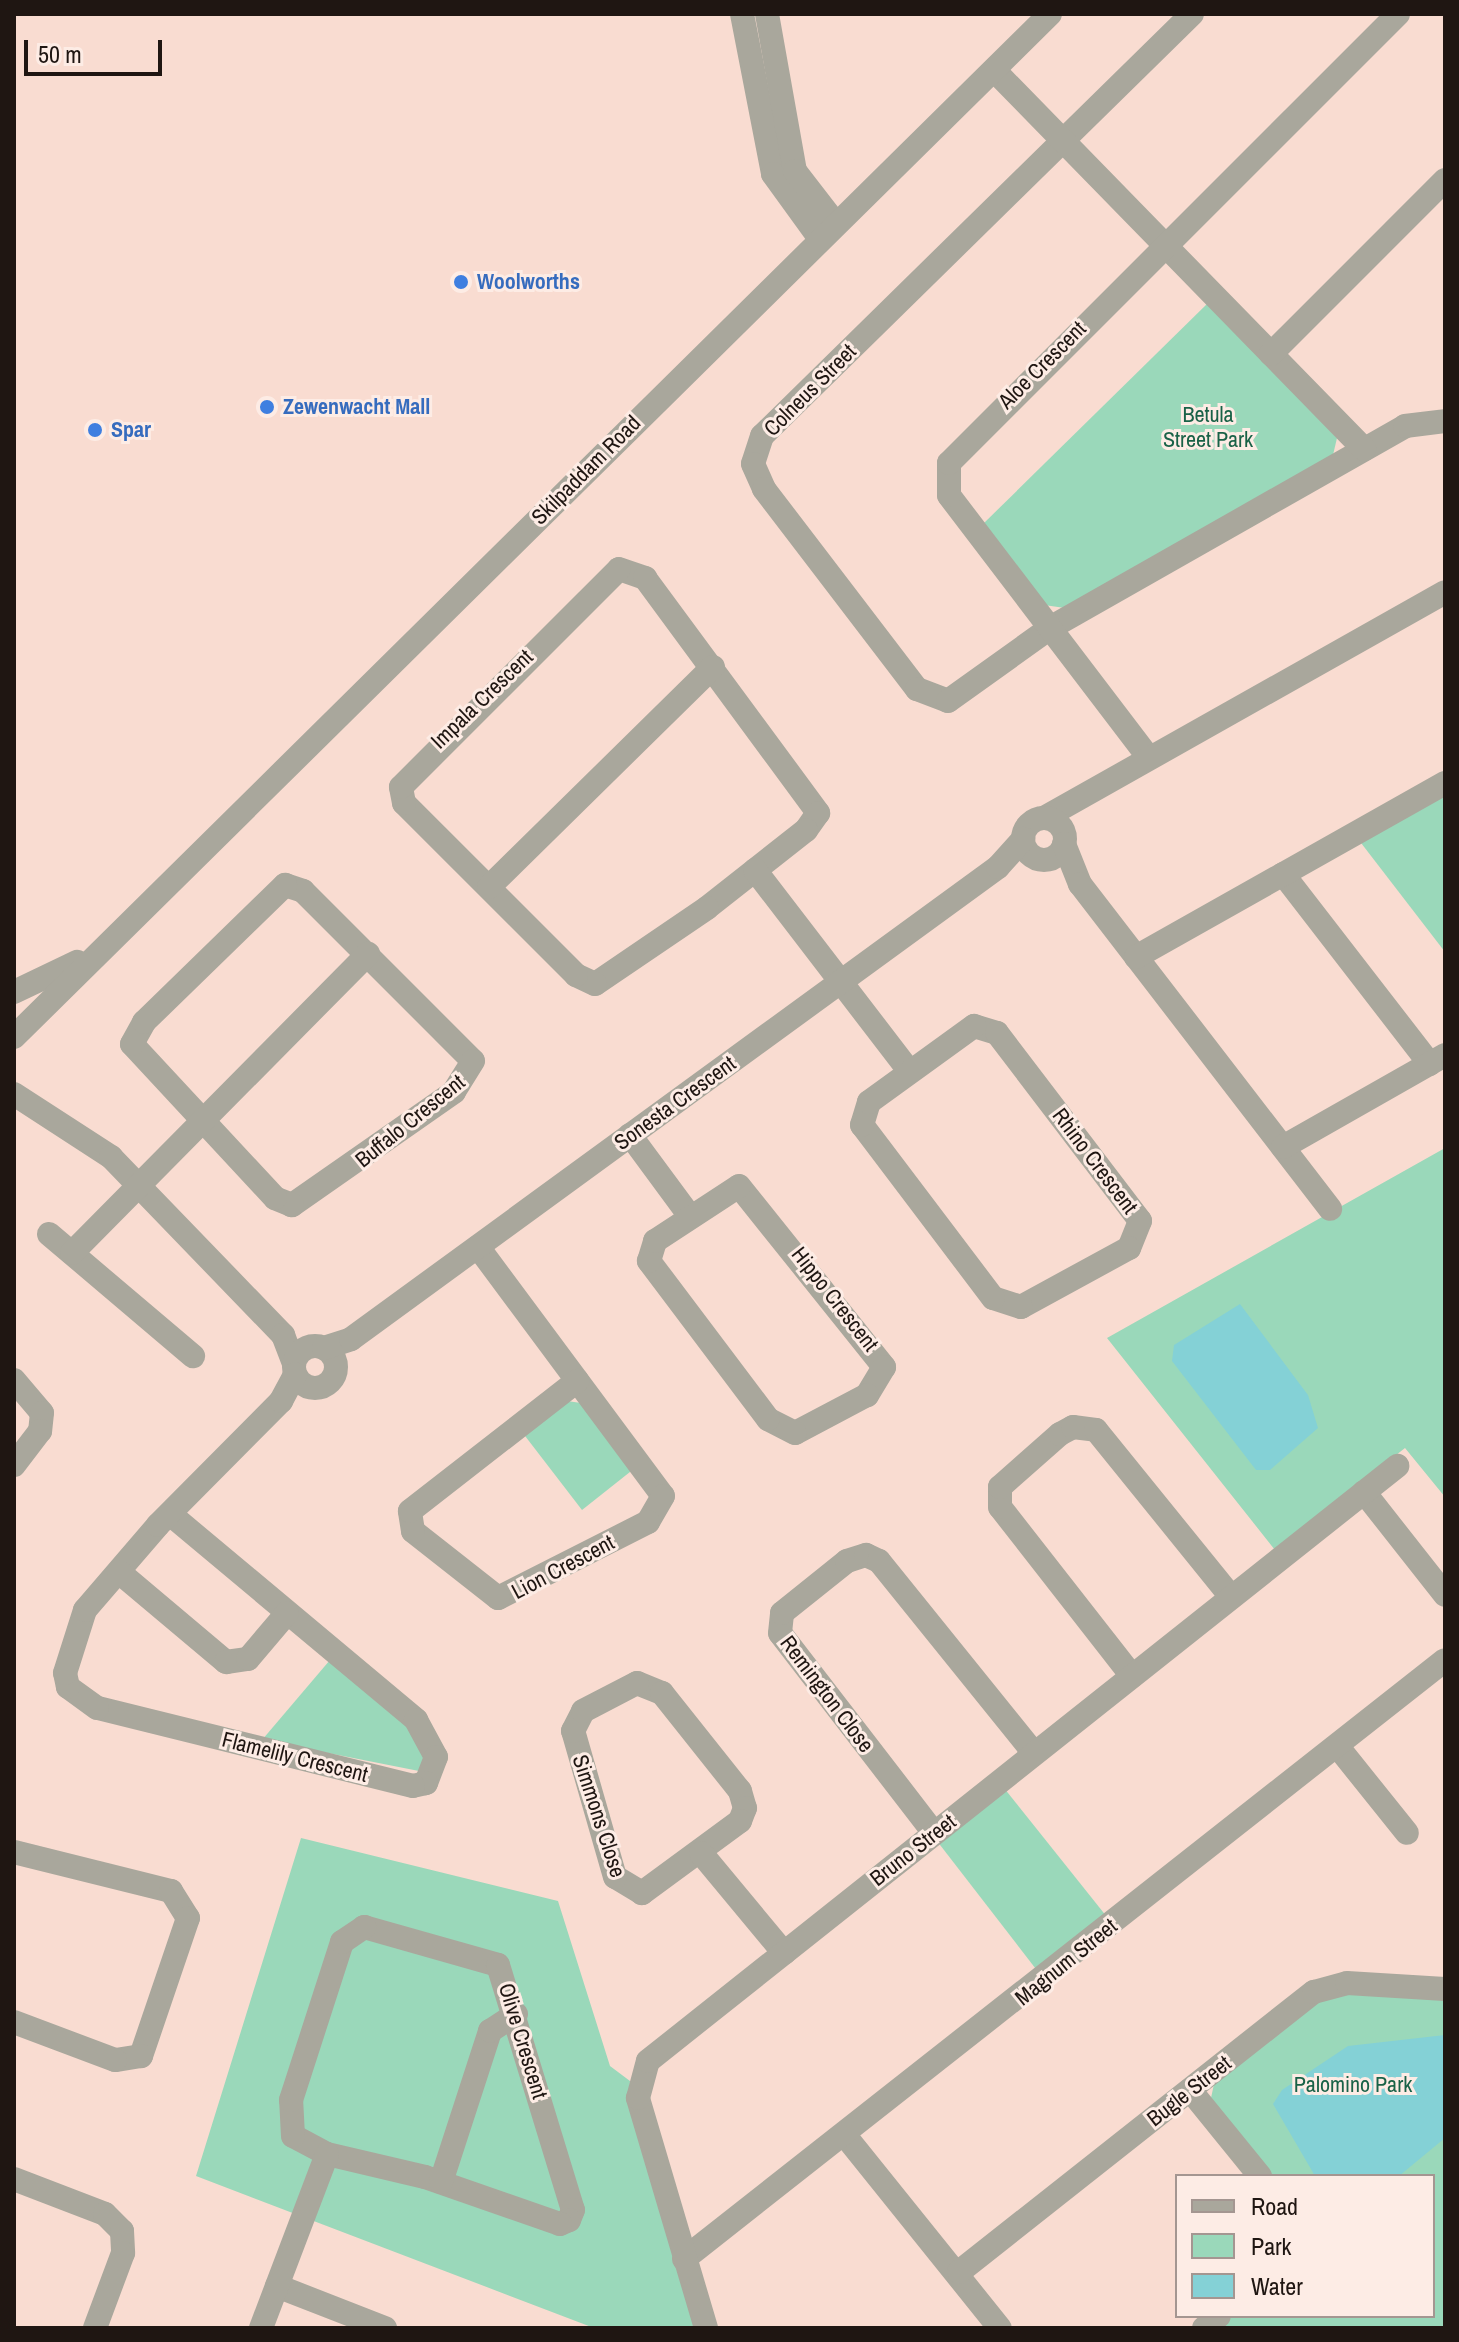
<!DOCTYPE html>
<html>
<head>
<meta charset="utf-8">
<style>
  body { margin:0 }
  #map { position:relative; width:1459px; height:2342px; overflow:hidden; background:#f9dcd1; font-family:"Archivo Narrow",sans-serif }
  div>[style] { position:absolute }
  .green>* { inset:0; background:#9ad8ba }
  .water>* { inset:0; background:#84d1d6 }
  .minor>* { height:24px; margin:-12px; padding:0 12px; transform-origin:12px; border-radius:12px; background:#a9a79c }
  .minor>.ring { margin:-12px; padding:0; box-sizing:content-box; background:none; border:24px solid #a9a79c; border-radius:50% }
  .dots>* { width:22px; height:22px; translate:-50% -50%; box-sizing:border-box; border:4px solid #fdece5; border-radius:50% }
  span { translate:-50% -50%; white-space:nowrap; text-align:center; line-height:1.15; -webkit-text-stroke:6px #fdece5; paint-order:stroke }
  .shop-label { font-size:22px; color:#366cbe; font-weight:700 }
  .left { translate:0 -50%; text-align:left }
  .street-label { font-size:22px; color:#1f1612 }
  .park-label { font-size:22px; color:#196247 }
  .frame { position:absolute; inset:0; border:16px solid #1f1612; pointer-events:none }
  .legend { position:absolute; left:1175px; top:2174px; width:260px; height:144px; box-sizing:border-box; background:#fdece5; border:2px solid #a49691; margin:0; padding:10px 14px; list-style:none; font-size:24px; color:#1f1612 }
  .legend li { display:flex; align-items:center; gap:16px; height:40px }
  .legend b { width:40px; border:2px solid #a49691 }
  .scale { position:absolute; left:24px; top:40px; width:138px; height:36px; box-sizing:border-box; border:4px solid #1f1612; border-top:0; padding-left:10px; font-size:24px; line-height:28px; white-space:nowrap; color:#1f1612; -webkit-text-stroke:6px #fdece5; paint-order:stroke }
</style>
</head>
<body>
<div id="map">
  <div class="green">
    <div style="clip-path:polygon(1209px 302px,1337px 438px,1333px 455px,1065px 608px,1044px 605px,982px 525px)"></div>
    <div style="clip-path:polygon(1445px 790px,1445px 952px,1358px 839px)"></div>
    <div style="clip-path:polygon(1445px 1148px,1445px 1497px,1405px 1448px,1275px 1550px,1107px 1338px)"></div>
    <div style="clip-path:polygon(567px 1401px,581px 1403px,635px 1468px,582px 1510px,522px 1432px)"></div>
    <div style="clip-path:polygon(330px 1660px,407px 1725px,424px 1758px,419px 1771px,262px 1740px)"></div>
    <div style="clip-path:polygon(1004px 1788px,1107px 1917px,1039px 1973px,937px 1841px)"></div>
    <div style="clip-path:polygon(301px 1838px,558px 1901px,610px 2066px,630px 2081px,629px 2105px,698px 2328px,594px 2328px,196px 2176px)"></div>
    <div style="clip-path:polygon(1328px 1994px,1445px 1998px,1445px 2328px,1216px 2328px,1231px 2316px,1433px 2316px,1433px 2176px,1269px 2176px,1211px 2098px,1214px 2084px)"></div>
  </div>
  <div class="water">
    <div style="clip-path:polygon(1240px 1304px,1308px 1395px,1318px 1428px,1270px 1470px,1256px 1470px,1172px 1361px,1174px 1345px)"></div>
    <div style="clip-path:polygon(1445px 2035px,1445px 2138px,1399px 2176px,1315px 2176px,1273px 2104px,1282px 2090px,1348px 2046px)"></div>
  </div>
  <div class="minor">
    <div style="left:742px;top:14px;width:163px;rotate:79deg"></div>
    <div style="left:773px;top:174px;width:80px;rotate:54.1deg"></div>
    <div style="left:767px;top:14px;width:159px;rotate:79.9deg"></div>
    <div style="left:795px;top:171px;width:67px;rotate:52.3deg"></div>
    <div style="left:1192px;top:14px;width:602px;rotate:135.54deg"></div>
    <div style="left:762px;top:436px;width:29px;rotate:108deg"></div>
    <div style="left:753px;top:464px;width:27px;rotate:66deg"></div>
    <div style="left:764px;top:489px;width:252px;rotate:52.6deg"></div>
    <div style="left:917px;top:689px;width:33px;rotate:21deg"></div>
    <div style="left:948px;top:701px;width:125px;rotate:-35.6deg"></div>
    <div style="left:1050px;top:628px;width:408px;rotate:-29.6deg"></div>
    <div style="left:1405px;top:426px;width:40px;rotate:-7.1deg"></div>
    <div style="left:994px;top:70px;width:530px;rotate:45.69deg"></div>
    <div style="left:1271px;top:354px;width:246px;rotate:-45deg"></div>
    <div style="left:619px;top:569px;width:28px;rotate:19deg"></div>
    <div style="left:645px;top:578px;width:292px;rotate:53.6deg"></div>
    <div style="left:818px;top:813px;width:21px;rotate:125deg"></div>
    <div style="left:806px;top:830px;width:126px;rotate:141.8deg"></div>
    <div style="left:707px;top:908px;width:135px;rotate:145.8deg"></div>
    <div style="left:595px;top:984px;width:21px;rotate:-155deg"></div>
    <div style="left:576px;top:975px;width:243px;rotate:-135deg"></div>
    <div style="left:404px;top:803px;width:16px;rotate:-101deg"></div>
    <div style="left:401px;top:787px;width:308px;rotate:-45deg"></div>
    <div style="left:1149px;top:758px;width:330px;rotate:-127.3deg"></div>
    <div style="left:949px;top:495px;width:32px;rotate:-90deg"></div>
    <div style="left:949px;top:463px;width:635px;rotate:-45deg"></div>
    <div style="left:1044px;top:818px;width:460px;rotate:-29.4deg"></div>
    <div class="ring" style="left:1023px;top:818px;width:18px;height:18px"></div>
    <div style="left:1064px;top:844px;width:43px;rotate:68.2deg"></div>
    <div style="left:1080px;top:884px;width:410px;rotate:52.4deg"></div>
    <div style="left:755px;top:870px;width:253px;rotate:52.5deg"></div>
    <div style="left:1283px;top:874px;width:240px;rotate:52.3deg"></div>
    <div style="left:285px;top:885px;width:19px;rotate:18deg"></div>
    <div style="left:303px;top:891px;width:240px;rotate:45deg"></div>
    <div style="left:473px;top:1061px;width:36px;rotate:122deg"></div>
    <div style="left:454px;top:1092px;width:198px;rotate:145.1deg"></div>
    <div style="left:292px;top:1205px;width:18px;rotate:-158deg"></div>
    <div style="left:275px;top:1198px;width:210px;rotate:-132.9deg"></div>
    <div style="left:132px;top:1044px;width:25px;rotate:-61deg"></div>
    <div style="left:144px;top:1022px;width:197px;rotate:-44.2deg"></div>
    <div style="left:489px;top:887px;width:314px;rotate:-44.5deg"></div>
    <div style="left:1136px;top:957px;width:355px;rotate:-29.4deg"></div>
    <div style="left:14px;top:992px;width:70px;rotate:-25.5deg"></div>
    <div style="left:974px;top:1026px;width:24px;rotate:17deg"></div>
    <div style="left:997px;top:1033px;width:236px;rotate:52.7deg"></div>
    <div style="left:1140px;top:1221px;width:29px;rotate:112deg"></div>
    <div style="left:1129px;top:1248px;width:123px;rotate:151.4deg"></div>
    <div style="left:1021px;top:1307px;width:29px;rotate:-162deg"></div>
    <div style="left:993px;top:1298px;width:217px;rotate:-127.1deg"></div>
    <div style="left:862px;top:1125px;width:24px;rotate:-73deg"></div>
    <div style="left:869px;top:1102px;width:130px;rotate:-35.9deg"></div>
    <div style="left:14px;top:1037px;width:1456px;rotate:-44.64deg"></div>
    <div style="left:14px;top:1094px;width:116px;rotate:33deg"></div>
    <div style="left:111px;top:1157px;width:248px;rotate:46deg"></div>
    <div style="left:283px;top:1335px;width:30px;rotate:69deg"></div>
    <div style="left:630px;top:1135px;width:99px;rotate:53.6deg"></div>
    <div style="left:1283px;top:1147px;width:186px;rotate:-29.6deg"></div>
    <div style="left:739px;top:1186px;width:232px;rotate:51.3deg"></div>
    <div style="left:884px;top:1367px;width:33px;rotate:121deg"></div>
    <div style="left:867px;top:1395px;width:81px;rotate:152.2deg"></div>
    <div style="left:795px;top:1433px;width:30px;rotate:-153deg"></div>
    <div style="left:768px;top:1419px;width:198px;rotate:-127deg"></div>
    <div style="left:649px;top:1261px;width:21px;rotate:-73deg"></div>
    <div style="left:655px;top:1241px;width:100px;rotate:-33.2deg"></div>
    <div style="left:49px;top:1234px;width:189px;rotate:40.3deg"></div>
    <div style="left:478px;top:1247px;width:310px;rotate:53.4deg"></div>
    <div style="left:663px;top:1496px;width:30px;rotate:120deg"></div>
    <div style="left:648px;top:1522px;width:168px;rotate:153.1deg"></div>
    <div style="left:498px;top:1598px;width:108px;rotate:-141.8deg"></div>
    <div style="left:413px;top:1531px;width:20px;rotate:-99deg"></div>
    <div style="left:410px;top:1511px;width:212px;rotate:-37.9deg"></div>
    <div style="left:72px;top:1253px;width:421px;rotate:-45.3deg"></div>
    <div class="ring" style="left:294px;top:1346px;width:18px;height:18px"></div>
    <div style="left:324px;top:1348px;width:28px;rotate:-18deg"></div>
    <div style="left:351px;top:1339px;width:801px;rotate:-36.11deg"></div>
    <div style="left:998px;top:867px;width:38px;rotate:-48deg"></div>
    <div style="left:14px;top:1380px;width:43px;rotate:49.7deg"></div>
    <div style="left:42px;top:1413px;width:18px;rotate:96deg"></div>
    <div style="left:40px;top:1431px;width:43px;rotate:127.4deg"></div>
    <div style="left:1364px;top:1492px;width:131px;rotate:51.8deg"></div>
    <div style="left:170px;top:1514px;width:321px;rotate:39.9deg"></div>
    <div style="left:416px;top:1720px;width:42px;rotate:61.6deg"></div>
    <div style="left:436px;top:1757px;width:28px;rotate:111deg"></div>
    <div style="left:426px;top:1783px;width:13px;rotate:167deg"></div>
    <div style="left:413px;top:1786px;width:325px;rotate:-166.1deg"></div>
    <div style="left:97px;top:1708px;width:36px;rotate:-144deg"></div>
    <div style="left:68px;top:1687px;width:14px;rotate:-102deg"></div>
    <div style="left:65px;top:1673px;width:66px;rotate:-72.4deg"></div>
    <div style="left:85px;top:1610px;width:112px;rotate:-49.3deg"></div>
    <div style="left:158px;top:1525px;width:175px;rotate:-45.2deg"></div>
    <div style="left:281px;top:1401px;width:30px;rotate:-62deg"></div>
    <div style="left:119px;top:1572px;width:140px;rotate:40.1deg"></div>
    <div style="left:226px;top:1662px;width:22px;rotate:-8deg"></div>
    <div style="left:248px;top:1659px;width:60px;rotate:-49.7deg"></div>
    <div style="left:1132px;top:1676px;width:214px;rotate:-128deg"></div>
    <div style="left:1000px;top:1507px;width:20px;rotate:-90deg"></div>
    <div style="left:1000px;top:1487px;width:80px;rotate:-41.5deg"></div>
    <div style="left:1060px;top:1434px;width:15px;rotate:-28deg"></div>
    <div style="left:1073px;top:1427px;width:23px;rotate:7deg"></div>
    <div style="left:1096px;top:1430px;width:215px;rotate:51deg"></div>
    <div style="left:637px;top:1683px;width:27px;rotate:22deg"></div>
    <div style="left:662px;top:1693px;width:125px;rotate:51.5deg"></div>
    <div style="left:740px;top:1791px;width:18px;rotate:74deg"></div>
    <div style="left:745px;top:1808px;width:14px;rotate:111deg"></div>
    <div style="left:740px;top:1821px;width:122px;rotate:143.7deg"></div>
    <div style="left:642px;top:1893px;width:31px;rotate:-149deg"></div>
    <div style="left:615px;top:1877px;width:152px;rotate:-106deg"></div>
    <div style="left:573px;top:1731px;width:22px;rotate:-63deg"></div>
    <div style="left:583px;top:1711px;width:61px;rotate:-27.4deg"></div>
    <div style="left:1338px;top:1747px;width:110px;rotate:51.3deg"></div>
    <div style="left:934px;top:1833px;width:252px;rotate:-127.6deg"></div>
    <div style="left:780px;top:1633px;width:20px;rotate:-84deg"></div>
    <div style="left:782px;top:1613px;width:83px;rotate:-38.7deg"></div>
    <div style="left:847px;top:1561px;width:20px;rotate:-18deg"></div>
    <div style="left:866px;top:1555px;width:14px;rotate:25deg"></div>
    <div style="left:879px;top:1561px;width:247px;rotate:51.1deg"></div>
    <div style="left:14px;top:1852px;width:162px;rotate:14deg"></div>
    <div style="left:171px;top:1891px;width:32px;rotate:58deg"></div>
    <div style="left:188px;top:1918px;width:146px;rotate:108.8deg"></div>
    <div style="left:141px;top:2056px;width:26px;rotate:171deg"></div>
    <div style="left:115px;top:2060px;width:108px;rotate:-159.4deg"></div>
    <div style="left:701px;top:1853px;width:130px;rotate:50.3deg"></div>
    <div style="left:364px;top:1927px;width:139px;rotate:15.8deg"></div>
    <div style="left:498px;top:1965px;width:256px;rotate:73deg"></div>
    <div style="left:573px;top:2210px;width:11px;rotate:112deg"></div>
    <div style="left:569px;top:2220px;width:10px;rotate:156deg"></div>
    <div style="left:560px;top:2224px;width:143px;rotate:-160.8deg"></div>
    <div style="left:425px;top:2177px;width:101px;rotate:-166.8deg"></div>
    <div style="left:327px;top:2154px;width:38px;rotate:-152deg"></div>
    <div style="left:293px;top:2136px;width:36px;rotate:-93deg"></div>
    <div style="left:291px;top:2100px;width:166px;rotate:-72.1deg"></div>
    <div style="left:342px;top:1942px;width:27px;rotate:-34deg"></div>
    <div style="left:1190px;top:2090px;width:111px;rotate:50.9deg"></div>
    <div style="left:847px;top:2138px;width:244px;rotate:51.2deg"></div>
    <div style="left:14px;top:2179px;width:97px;rotate:21deg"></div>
    <div style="left:105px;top:2214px;width:24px;rotate:45deg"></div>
    <div style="left:122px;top:2231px;width:22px;rotate:87deg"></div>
    <div style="left:123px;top:2253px;width:80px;rotate:110.5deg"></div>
    <div style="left:441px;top:2182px;width:159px;rotate:-72deg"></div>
    <div style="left:490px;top:2031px;width:31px;rotate:-33deg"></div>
    <div style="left:684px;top:2259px;width:968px;rotate:-38.21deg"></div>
    <div style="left:959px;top:2272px;width:452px;rotate:-38.3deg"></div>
    <div style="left:1314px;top:1992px;width:34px;rotate:-15deg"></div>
    <div style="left:1347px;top:1983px;width:98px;rotate:3.5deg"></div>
    <div style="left:277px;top:2286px;width:116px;rotate:21.3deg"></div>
    <div style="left:261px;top:2328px;width:186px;rotate:-69.2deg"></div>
    <div style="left:706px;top:2328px;width:240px;rotate:-106.5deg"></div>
    <div style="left:638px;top:2098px;width:38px;rotate:-75deg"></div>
    <div style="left:648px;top:2061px;width:957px;rotate:-38.46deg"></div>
    <div style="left:1204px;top:2328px;width:19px;rotate:-39deg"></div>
  </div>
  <div class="dots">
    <div style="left:461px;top:282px;background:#3f7fe0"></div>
    <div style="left:267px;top:407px;background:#3f7fe0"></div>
    <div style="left:95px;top:430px;background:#3f7fe0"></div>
  </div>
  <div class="shop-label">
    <span class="left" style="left:477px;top:282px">Woolworths</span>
    <span class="left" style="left:283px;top:407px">Zewenwacht Mall</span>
    <span class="left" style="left:111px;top:430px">Spar</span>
  </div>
  <div class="street-label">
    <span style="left:1042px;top:365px;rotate:-45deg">Aloe Crescent</span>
    <span style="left:810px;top:390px;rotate:-45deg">Colneus Street</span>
    <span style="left:586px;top:470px;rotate:-45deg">Skilpaddam Road</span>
    <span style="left:482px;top:699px;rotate:-44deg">Impala Crescent</span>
    <span style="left:675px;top:1103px;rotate:-36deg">Sonesta Crescent</span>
    <span style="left:410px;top:1121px;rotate:-39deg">Buffalo Crescent</span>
    <span style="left:1095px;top:1161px;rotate:53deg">Rhino Crescent</span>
    <span style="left:835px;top:1299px;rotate:52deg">Hippo Crescent</span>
    <span style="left:563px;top:1567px;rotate:-28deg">Lion Crescent</span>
    <span style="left:827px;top:1694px;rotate:53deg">Remington Close</span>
    <span style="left:295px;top:1757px;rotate:14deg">Flamelily Crescent</span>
    <span style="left:599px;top:1816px;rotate:72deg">Simmons Close</span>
    <span style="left:913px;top:1850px;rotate:-38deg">Bruno Street</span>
    <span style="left:1066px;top:1962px;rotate:-39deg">Magnum Street</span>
    <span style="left:523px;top:2041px;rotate:73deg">Olive Crescent</span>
    <span style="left:1189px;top:2091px;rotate:-38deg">Bugle Street</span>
  </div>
  <div class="park-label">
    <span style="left:1208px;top:427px">Betula<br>Street Park</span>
    <span style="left:1353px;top:2085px">Palomino Park</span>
  </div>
  <div class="frame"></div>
  <ul class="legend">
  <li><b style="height:10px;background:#a9a79c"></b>Road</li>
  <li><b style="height:22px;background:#9ad8ba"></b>Park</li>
  <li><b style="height:22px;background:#84d1d6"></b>Water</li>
  </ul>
  <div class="scale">50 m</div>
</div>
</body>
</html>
